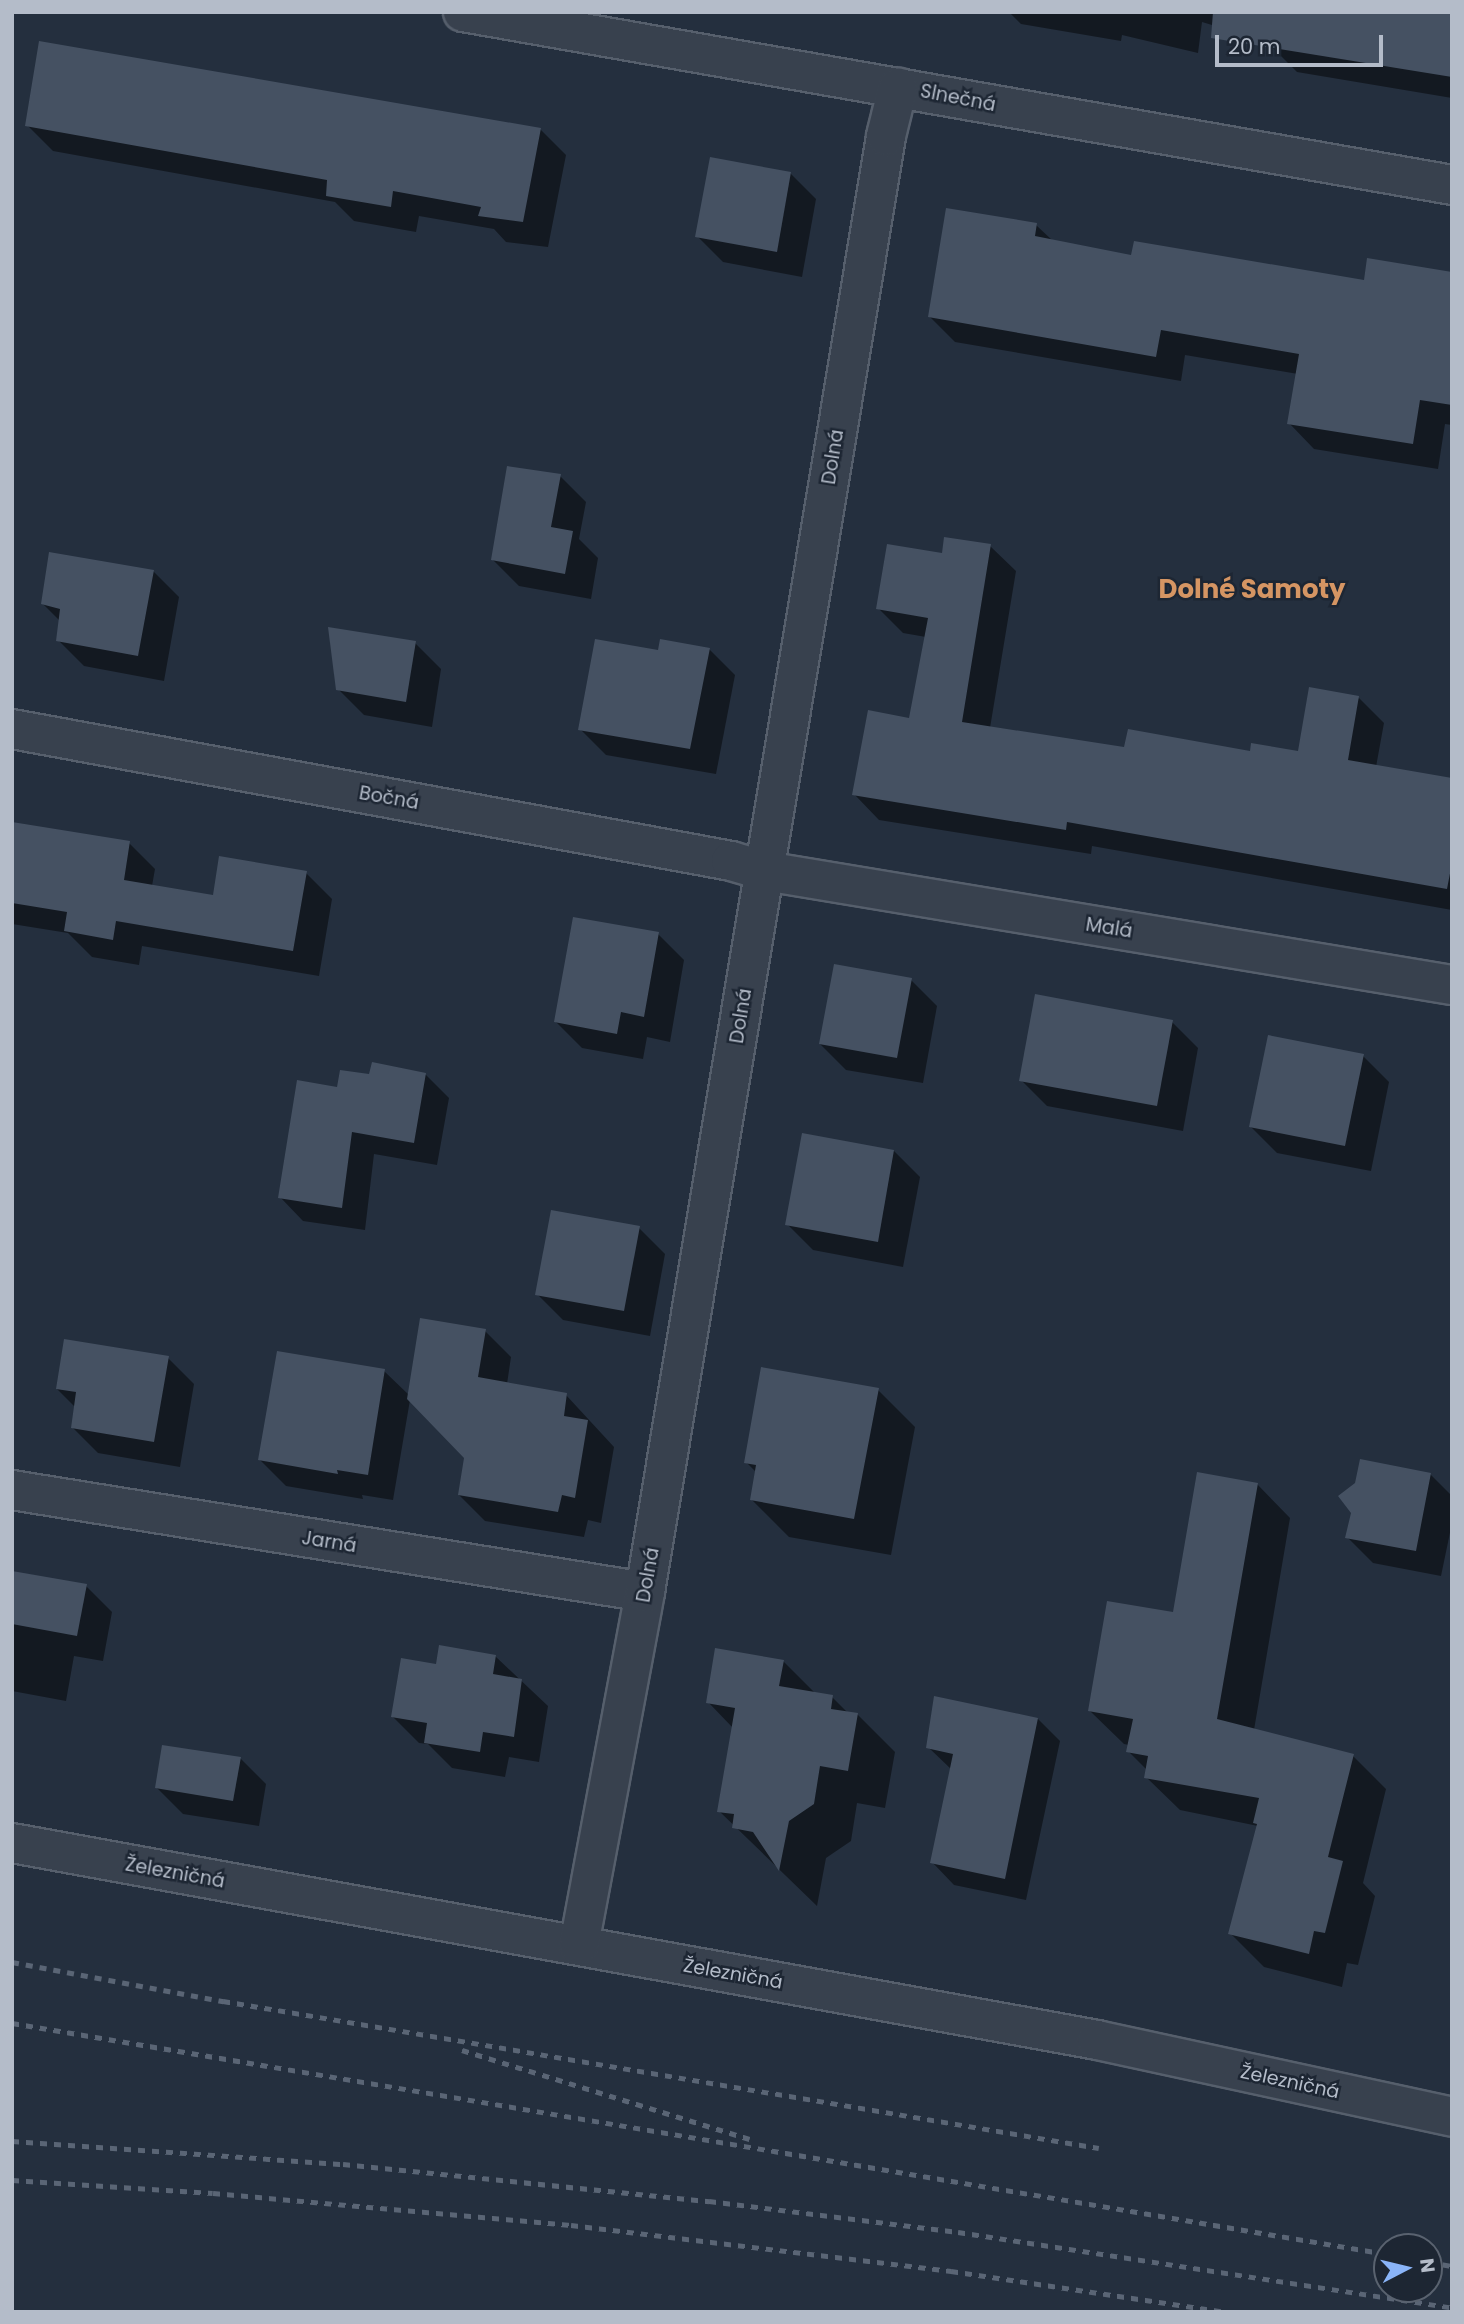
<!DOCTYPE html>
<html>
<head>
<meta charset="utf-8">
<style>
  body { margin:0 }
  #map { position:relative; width:1464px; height:2324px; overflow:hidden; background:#242f3e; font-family:Poppins,sans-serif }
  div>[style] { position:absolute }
  .shadow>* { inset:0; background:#0007 }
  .building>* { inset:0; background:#455162 }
  .roads { filter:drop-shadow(2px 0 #565f6c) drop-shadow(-2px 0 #565f6c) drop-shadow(0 2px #565f6c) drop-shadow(0 -2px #565f6c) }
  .minor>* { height:38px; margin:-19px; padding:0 19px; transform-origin:19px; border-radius:19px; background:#38414e }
  .rail>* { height:5px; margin-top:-2.5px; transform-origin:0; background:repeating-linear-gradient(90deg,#5a6575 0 7px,transparent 0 14px) }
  span { translate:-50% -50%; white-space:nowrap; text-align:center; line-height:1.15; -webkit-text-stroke:5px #1d2633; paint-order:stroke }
  .street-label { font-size:19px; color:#b4bcc9 }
  .district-label { font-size:26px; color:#d59563; font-weight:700 }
  .frame { position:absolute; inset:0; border:14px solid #b4bcc9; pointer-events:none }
  .north { position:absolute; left:1373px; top:2233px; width:70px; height:70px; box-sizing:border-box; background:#1d2633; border:2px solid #59626f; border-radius:50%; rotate:83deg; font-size:19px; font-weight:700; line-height:28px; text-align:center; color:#b4bcc9 }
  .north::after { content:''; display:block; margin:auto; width:24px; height:32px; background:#8ab4f8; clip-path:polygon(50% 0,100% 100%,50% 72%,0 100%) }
  .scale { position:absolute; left:1215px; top:35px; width:168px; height:32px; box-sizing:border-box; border:4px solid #b4bcc9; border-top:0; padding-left:9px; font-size:21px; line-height:24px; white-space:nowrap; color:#b4bcc9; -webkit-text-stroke:5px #1d2633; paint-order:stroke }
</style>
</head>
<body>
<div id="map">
  <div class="shadow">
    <div style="clip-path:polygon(1009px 12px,1452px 12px,1452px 98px,1297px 72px,1271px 46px,1272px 43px,1202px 22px,1198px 53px,1122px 35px,1121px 41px,1021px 24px)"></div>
    <div style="clip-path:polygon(27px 125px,540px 129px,566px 155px,548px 247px,506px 242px,494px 229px,419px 216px,416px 232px,354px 221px,335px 202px,53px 151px)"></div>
    <div style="clip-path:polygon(790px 173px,816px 199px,802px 277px,723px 262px,697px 236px)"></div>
    <div style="clip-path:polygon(1036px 225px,1053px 241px,1133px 257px,1365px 282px,1452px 287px,1452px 425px,1445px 424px,1438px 469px,1314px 449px,1289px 423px,1298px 374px,1185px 355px,1181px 381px,955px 342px,929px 316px)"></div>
    <div style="clip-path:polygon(560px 476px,586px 502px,579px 539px,598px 558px,591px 599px,519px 586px,493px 560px)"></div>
    <div style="clip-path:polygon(990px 546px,1016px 571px,990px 728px,1126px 749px,1300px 753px,1359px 698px,1384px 723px,1376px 767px,1452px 780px,1452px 910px,1092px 846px,1091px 854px,879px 820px,854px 794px,911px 720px,926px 637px,903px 633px,878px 608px,943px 555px)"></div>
    <div style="clip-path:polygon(153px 571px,179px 597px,164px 681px,84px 666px,58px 640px,60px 621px,43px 604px)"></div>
    <div style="clip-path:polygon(415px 643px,441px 669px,432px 727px,364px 715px,338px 689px)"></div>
    <div style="clip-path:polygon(709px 649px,735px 675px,716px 774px,606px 755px,580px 729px,660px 652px)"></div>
    <div style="clip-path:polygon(12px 824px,129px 843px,155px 869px,152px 886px,214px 897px,306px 873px,332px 899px,319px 976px,142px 946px,139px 965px,92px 957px,68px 933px,12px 924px)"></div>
    <div style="clip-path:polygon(658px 934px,684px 960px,670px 1042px,647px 1037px,643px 1059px,582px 1048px,556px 1022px)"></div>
    <div style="clip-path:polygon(911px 980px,937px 1006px,923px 1083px,846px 1070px,820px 1044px)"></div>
    <div style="clip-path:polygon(1172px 1022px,1198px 1048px,1183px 1131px,1047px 1106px,1021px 1080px)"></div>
    <div style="clip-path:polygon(1363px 1056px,1389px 1082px,1371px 1171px,1277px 1153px,1251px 1127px)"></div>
    <div style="clip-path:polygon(426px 1075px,449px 1098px,437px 1165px,374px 1154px,365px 1230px,303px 1221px,280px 1197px,371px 1076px)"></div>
    <div style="clip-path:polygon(894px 1151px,920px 1177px,903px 1267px,813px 1250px,787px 1224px)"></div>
    <div style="clip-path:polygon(639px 1228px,665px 1254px,650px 1336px,563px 1320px,537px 1294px)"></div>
    <div style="clip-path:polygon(485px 1331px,511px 1357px,507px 1384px,566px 1395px,614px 1447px,601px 1523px,588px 1520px,584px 1537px,485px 1521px,459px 1495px,466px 1458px,410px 1400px,393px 1500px,362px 1495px,363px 1499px,286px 1486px,260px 1460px,384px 1371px,409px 1395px)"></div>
    <div style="clip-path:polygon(168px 1358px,194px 1384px,180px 1467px,98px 1453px,72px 1427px,75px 1407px,57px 1389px)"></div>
    <div style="clip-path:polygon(878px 1390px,915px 1427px,891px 1555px,789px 1537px,751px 1499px,756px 1472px,746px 1462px)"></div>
    <div style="clip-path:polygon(1430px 1474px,1452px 1496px,1452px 1523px,1441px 1576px,1373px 1563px,1347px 1537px)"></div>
    <div style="clip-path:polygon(1257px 1484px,1290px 1518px,1254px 1730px,1353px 1756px,1386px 1789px,1363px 1883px,1375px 1896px,1358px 1965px,1347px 1963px,1342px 1987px,1264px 1967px,1230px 1933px,1258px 1826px,1180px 1810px,1146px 1777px,1148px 1771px,1128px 1751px,1129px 1745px,1124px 1744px,1090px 1711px,1175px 1614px)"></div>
    <div style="clip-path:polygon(12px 1577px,86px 1586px,112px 1612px,103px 1661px,74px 1656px,66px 1701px,12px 1691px)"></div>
    <div style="clip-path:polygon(495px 1656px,548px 1706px,539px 1762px,509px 1757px,505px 1777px,452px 1768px,428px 1744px,419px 1743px,393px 1717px,438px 1666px)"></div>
    <div style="clip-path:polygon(783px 1661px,816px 1694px,832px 1697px,848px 1713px,858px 1715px,895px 1752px,885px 1808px,857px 1803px,851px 1841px,826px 1858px,817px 1906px,719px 1811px,733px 1728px,708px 1702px)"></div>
    <div style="clip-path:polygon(1038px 1719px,1060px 1741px,1026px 1900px,954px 1885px,932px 1862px,952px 1770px,928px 1747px)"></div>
    <div style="clip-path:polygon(240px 1758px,266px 1784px,259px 1826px,183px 1814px,157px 1788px)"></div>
  </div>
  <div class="building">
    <div style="clip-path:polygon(1213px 12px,1452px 12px,1452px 77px,1211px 38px)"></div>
    <div style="clip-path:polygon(39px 41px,541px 128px,523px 222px,478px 216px,481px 207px,393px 191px,391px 207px,326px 196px,327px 180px,25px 126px)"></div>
    <div style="clip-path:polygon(710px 157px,791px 172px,777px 252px,695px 237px)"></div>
    <div style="clip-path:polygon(946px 208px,1037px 223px,1035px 236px,1131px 255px,1134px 241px,1364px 280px,1367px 258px,1452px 272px,1452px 405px,1420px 400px,1413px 444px,1287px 424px,1299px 354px,1161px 330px,1156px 357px,928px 317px)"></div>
    <div style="clip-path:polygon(507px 466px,561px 474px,551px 527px,573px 531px,565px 574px,491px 560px)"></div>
    <div style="clip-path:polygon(944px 537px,991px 544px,962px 722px,1124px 747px,1128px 729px,1250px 751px,1251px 743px,1298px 751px,1309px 687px,1359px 696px,1348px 760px,1452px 778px,1452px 863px,1447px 889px,1067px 822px,1066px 830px,852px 795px,868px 710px,909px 718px,928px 618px,876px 609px,887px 544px,942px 553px)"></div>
    <div style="clip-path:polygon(49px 552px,154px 570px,138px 656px,56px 641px,60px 609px,41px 604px)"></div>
    <div style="clip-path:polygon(328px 627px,416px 641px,406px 702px,336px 690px)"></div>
    <div style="clip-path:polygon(595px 639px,658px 650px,660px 639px,710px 648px,690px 749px,578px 730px)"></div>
    <div style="clip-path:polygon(12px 822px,130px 841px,124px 880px,213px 895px,219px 856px,307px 871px,293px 951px,116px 921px,113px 940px,64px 931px,67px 912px,12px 903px)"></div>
    <div style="clip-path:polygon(573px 917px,659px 932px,644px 1017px,621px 1012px,617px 1034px,554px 1022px)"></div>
    <div style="clip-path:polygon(834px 964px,912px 978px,897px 1058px,819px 1044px)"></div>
    <div style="clip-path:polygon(1035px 994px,1173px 1020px,1157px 1106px,1019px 1081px)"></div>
    <div style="clip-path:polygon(1268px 1035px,1364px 1054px,1345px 1146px,1249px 1127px)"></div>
    <div style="clip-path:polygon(372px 1062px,426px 1073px,414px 1143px,352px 1132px,342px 1208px,278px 1198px,297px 1080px,337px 1087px,340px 1070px,369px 1074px)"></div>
    <div style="clip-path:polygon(802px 1133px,894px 1150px,878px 1242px,785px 1225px)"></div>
    <div style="clip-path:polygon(551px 1210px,640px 1226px,624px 1311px,535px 1295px)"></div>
    <div style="clip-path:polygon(420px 1318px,486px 1329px,478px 1377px,567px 1393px,564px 1416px,588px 1420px,575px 1498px,562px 1495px,558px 1512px,458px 1495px,464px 1458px,407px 1399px)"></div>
    <div style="clip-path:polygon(64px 1339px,169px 1356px,154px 1442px,71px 1428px,76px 1392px,56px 1389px)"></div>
    <div style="clip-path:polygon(277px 1351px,385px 1369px,368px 1475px,337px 1470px,338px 1474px,258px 1460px)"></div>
    <div style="clip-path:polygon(761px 1367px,879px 1388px,854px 1519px,750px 1500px,756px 1465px,744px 1463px)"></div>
    <div style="clip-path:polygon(1360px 1459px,1431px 1473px,1416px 1551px,1345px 1538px,1351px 1513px,1338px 1496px,1355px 1483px)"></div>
    <div style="clip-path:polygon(1197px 1472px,1258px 1483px,1217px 1719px,1354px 1754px,1328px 1857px,1343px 1861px,1325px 1933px,1314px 1931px,1309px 1954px,1228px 1934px,1257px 1824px,1253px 1823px,1259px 1798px,1144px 1778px,1148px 1756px,1126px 1752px,1133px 1719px,1088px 1711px,1107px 1601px,1173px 1612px)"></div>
    <div style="clip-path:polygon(12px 1571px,87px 1584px,77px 1636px,12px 1624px)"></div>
    <div style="clip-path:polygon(439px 1645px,496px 1655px,493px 1674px,522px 1679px,514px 1737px,483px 1732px,480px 1752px,424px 1743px,427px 1723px,391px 1717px,401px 1658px,436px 1664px)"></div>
    <div style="clip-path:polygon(715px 1648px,784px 1660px,779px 1686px,833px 1695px,831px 1709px,858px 1713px,848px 1771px,820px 1766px,814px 1804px,789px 1821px,779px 1871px,753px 1832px,732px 1828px,734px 1814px,717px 1812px,735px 1708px,706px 1703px)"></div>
    <div style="clip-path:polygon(934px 1696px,1038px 1718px,1005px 1879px,930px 1863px,953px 1754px,926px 1748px)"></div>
    <div style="clip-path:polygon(162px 1745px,241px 1757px,233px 1801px,155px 1788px)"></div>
  </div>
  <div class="roads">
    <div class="minor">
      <div style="left:463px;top:12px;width:1004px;rotate:9.92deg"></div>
      <div style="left:12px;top:729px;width:731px;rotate:10.4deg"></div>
      <div style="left:731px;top:861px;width:35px;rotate:16deg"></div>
      <div style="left:765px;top:871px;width:696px;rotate:9.42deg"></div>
      <div style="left:12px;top:1490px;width:641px;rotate:9.15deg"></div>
      <div style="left:12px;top:1843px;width:1103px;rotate:10.29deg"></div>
      <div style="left:1097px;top:2040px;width:363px;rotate:12.2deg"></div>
      <div style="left:579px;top:1945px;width:359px;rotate:-79.4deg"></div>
      <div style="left:645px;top:1592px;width:1476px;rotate:-80.6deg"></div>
      <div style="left:886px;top:136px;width:50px;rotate:-76.2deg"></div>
    </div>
  </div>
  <div class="rail">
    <div style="left:12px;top:1962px;width:215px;rotate:10.5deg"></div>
    <div style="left:223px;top:2001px;width:888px;rotate:9.53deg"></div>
    <div style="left:12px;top:2023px;width:1394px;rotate:9.54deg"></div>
    <div style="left:462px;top:2050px;width:301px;rotate:17.2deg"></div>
    <div style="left:12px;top:2141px;width:332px;rotate:4deg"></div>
    <div style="left:343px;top:2164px;width:368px;rotate:5.8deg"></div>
    <div style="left:709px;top:2201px;width:251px;rotate:7.1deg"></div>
    <div style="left:958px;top:2232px;width:500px;rotate:8.7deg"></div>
    <div style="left:12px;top:2180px;width:201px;rotate:3.7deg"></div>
    <div style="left:213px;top:2193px;width:359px;rotate:5.1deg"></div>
    <div style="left:571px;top:2225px;width:383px;rotate:6.9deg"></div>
    <div style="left:951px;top:2271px;width:278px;rotate:8.5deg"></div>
    <div style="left:1429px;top:2262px;width:23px;rotate:10deg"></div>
  </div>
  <div class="street-label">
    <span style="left:958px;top:98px;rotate:11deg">Slnečná</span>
    <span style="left:833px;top:457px;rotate:-81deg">Dolná</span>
    <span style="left:389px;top:798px;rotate:10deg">Bočná</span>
    <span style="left:1109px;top:928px;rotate:9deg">Malá</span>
    <span style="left:741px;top:1016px;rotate:-81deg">Dolná</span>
    <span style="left:329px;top:1542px;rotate:9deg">Jarná</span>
    <span style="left:648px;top:1575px;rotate:-80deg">Dolná</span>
    <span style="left:175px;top:1873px;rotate:10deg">Železničná</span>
    <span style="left:733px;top:1974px;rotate:10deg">Železničná</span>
    <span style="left:1290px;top:2082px;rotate:12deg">Železničná</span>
  </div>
  <div class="district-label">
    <span style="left:1252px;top:590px">Dolné Samoty</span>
  </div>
  <div class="frame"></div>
  <div class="north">N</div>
  <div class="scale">20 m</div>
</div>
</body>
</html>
